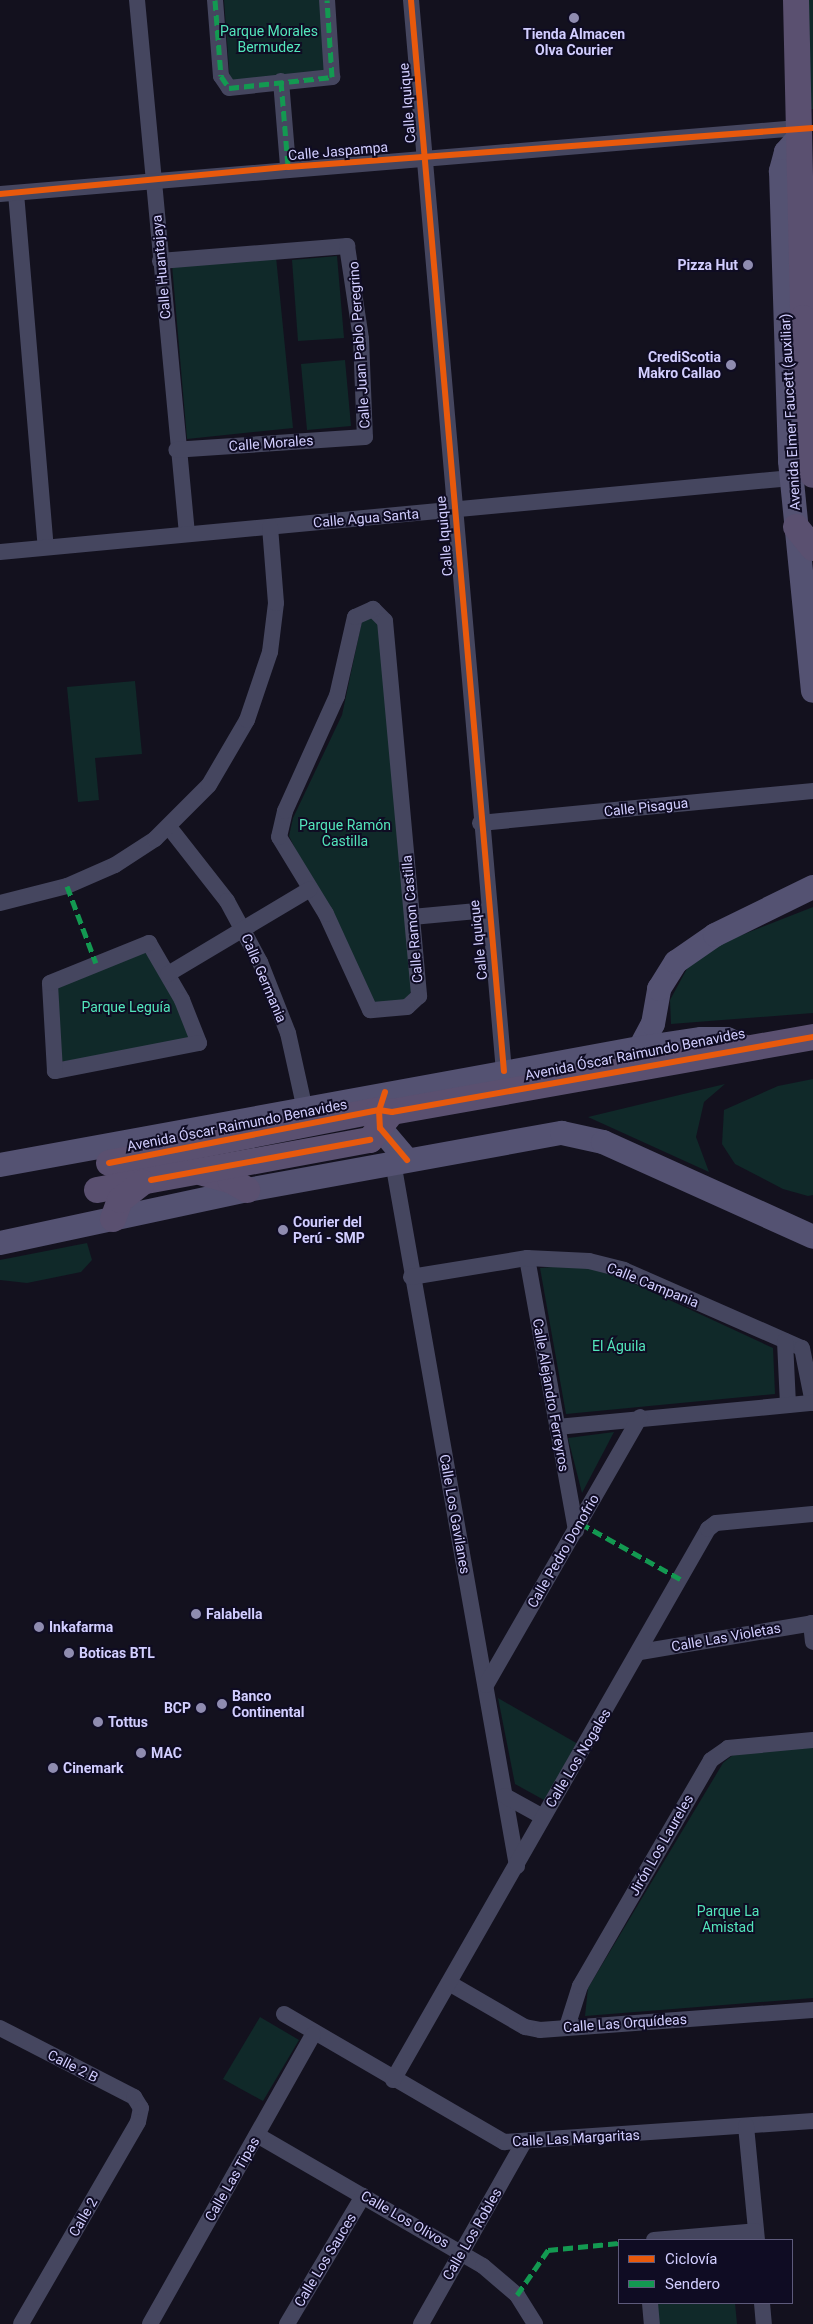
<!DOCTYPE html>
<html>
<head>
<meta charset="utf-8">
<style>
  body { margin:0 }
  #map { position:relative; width:813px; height:2324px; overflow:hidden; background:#13111e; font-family:Roboto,sans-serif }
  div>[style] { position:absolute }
  .green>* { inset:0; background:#102929 }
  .street>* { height:16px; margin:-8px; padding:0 8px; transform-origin:8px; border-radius:8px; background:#45465f }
  .secondary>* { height:24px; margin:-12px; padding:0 12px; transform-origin:12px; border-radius:12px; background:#545272 }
  .primary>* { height:26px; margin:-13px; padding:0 13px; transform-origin:13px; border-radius:13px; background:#5a5070 }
  .quiet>* { height:5px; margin-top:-2.5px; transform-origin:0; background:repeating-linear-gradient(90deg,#139951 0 10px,transparent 0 15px) }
  .cycleway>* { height:6px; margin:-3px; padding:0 3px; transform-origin:3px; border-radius:3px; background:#e8590c }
  .dots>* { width:14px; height:14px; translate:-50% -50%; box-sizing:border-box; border:2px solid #0f0c23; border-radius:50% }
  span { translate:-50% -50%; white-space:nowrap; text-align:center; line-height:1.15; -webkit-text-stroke:4px #0f0c23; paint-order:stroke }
  .park-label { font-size:14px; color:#53e6bb }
  .poi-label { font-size:14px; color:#d2ceff; font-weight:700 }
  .right { translate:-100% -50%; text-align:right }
  .left { translate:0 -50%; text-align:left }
  .street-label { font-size:14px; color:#d2ceff }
  .legend { position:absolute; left:618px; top:2239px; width:175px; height:65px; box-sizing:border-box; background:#0f0c23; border:1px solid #5d5a7b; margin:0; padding:6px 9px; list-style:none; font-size:15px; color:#d2ceff }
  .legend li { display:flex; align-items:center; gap:10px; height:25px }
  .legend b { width:25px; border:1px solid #5d5a7b }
</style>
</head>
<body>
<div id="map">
  <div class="green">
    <div style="clip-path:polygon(224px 0,324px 0,331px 70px,230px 82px)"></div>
    <div style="clip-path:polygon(805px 0,813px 0,813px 109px,807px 109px)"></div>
    <div style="clip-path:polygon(337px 256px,344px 338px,298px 341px,292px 260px)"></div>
    <div style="clip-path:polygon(276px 257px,293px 428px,187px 439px,172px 265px)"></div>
    <div style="clip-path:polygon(345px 360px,351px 426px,307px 430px,301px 364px)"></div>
    <div style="clip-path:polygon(363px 616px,379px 617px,412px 989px,406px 1003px,371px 1007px,289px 836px,293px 818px,342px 715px)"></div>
    <div style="clip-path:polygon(135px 681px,142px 754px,95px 758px,99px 800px,78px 802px,67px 687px)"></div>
    <div style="clip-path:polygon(813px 907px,813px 1013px,671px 1024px,670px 1000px,689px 965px,716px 945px)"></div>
    <div style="clip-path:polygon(148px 949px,193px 1036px,189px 1042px,60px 1062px,54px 989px)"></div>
    <div style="clip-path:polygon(813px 1079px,813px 1195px,808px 1196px,783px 1189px,735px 1164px,722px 1144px,724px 1110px,778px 1086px)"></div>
    <div style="clip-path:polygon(725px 1084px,704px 1102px,696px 1137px,709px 1172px,588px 1117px)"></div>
    <div style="clip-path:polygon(87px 1243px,92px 1260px,81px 1272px,27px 1283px,0 1280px,0 1260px)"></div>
    <div style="clip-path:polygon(563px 1266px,598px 1269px,624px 1279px,773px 1348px,775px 1394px,566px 1414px,540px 1268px)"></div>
    <div style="clip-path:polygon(614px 1432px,582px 1493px,568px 1438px)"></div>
    <div style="clip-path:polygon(498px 1698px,578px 1744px,544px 1800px,515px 1784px)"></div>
    <div style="clip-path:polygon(813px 1744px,813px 1998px,585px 2016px,588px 1988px,723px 1763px,734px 1754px)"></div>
    <div style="clip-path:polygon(260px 2017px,299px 2040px,263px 2101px,223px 2079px)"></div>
    <div style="clip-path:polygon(655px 2303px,735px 2303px,737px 2324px,656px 2324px)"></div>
  </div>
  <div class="street">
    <div style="left:137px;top:0;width:536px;rotate:84.65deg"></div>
    <div style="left:215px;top:0;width:76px;rotate:85.5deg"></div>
    <div style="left:221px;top:76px;width:14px;rotate:56deg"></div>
    <div style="left:229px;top:88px;width:104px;rotate:-6.1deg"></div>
    <div style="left:332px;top:77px;width:77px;rotate:-93.7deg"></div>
    <div style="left:411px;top:0;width:1075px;rotate:85.04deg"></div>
    <div style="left:281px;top:81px;width:86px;rotate:85.3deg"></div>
    <div style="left:16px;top:193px;width:355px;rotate:85.2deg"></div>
    <div style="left:0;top:194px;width:801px;rotate:-4.73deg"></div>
    <div style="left:160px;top:261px;width:188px;rotate:-4.6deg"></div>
    <div style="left:347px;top:246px;width:94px;rotate:81.4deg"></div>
    <div style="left:361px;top:339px;width:98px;rotate:87.7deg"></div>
    <div style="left:365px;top:437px;width:189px;rotate:176.1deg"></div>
    <div style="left:0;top:552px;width:795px;rotate:-5.34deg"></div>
    <div style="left:373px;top:609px;width:17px;rotate:45deg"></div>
    <div style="left:385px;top:621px;width:377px;rotate:84.8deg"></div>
    <div style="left:419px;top:996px;width:16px;rotate:137deg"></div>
    <div style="left:407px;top:1007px;width:37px;rotate:175deg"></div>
    <div style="left:370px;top:1010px;width:106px;rotate:-114.6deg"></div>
    <div style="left:326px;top:914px;width:90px;rotate:-121.4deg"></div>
    <div style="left:279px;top:837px;width:27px;rotate:-77deg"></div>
    <div style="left:285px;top:811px;width:126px;rotate:-65.7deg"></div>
    <div style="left:337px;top:696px;width:81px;rotate:-77.2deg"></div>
    <div style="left:355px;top:617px;width:20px;rotate:-24deg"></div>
    <div style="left:480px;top:823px;width:335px;rotate:-5.5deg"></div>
    <div style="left:169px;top:827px;width:94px;rotate:51.9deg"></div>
    <div style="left:227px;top:901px;width:69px;rotate:61.6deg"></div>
    <div style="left:260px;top:962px;width:76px;rotate:68.5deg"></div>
    <div style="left:288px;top:1033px;width:88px;rotate:77.5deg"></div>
    <div style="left:0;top:903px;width:69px;rotate:-14.2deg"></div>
    <div style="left:67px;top:886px;width:52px;rotate:-23.6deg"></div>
    <div style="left:115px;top:865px;width:48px;rotate:-33deg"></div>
    <div style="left:155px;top:839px;width:76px;rotate:-45deg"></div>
    <div style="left:209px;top:785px;width:75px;rotate:-59.7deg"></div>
    <div style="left:247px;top:720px;width:72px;rotate:-71.3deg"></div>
    <div style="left:270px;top:652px;width:49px;rotate:-83deg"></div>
    <div style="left:276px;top:603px;width:76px;rotate:-94.5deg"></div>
    <div style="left:412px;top:917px;width:76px;rotate:-5.3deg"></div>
    <div style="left:149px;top:943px;width:66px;rotate:59.9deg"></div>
    <div style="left:182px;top:1000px;width:46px;rotate:68.4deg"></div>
    <div style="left:199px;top:1043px;width:147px;rotate:169deg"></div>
    <div style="left:55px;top:1071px;width:88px;rotate:-93.3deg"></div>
    <div style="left:50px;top:983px;width:107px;rotate:-22deg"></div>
    <div style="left:168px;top:974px;width:165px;rotate:-30.9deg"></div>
    <div style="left:393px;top:1162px;width:715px;rotate:80.01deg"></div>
    <div style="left:527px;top:1258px;width:277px;rotate:79.8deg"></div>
    <div style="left:411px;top:1277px;width:118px;rotate:-9.3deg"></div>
    <div style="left:527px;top:1258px;width:62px;rotate:2.8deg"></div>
    <div style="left:589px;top:1261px;width:36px;rotate:14deg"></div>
    <div style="left:624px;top:1270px;width:194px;rotate:23.7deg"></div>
    <div style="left:802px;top:1348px;width:56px;rotate:78.7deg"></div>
    <div style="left:785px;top:1341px;width:64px;rotate:87.3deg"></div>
    <div style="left:557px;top:1427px;width:257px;rotate:-5.4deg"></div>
    <div style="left:811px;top:1623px;width:19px;rotate:84deg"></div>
    <div style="left:640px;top:1652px;width:175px;rotate:-9.5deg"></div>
    <div style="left:486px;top:1685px;width:309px;rotate:-60.1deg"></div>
    <div style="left:505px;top:1796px;width:43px;rotate:28.9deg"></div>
    <div style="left:449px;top:1983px;width:88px;rotate:30.1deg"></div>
    <div style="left:525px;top:2027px;width:15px;rotate:11deg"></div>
    <div style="left:540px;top:2030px;width:274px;rotate:-4.2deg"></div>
    <div style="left:284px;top:2014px;width:255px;rotate:30.2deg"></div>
    <div style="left:504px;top:2142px;width:310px;rotate:-3.9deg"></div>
    <div style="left:567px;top:2027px;width:43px;rotate:-72.4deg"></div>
    <div style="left:580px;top:1986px;width:261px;rotate:-59.9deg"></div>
    <div style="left:711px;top:1760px;width:21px;rotate:-35deg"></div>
    <div style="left:728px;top:1748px;width:85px;rotate:-5.4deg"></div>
    <div style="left:0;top:2028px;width:151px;rotate:27.2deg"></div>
    <div style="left:134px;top:2097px;width:13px;rotate:58deg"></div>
    <div style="left:141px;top:2108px;width:14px;rotate:102deg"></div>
    <div style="left:138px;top:2122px;width:233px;rotate:120.1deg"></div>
    <div style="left:393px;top:2080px;width:635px;rotate:-60.24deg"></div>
    <div style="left:708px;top:1529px;width:10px;rotate:-37deg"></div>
    <div style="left:716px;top:1523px;width:97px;rotate:-5.3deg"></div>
    <div style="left:746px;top:2126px;width:115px;rotate:84.5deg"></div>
    <div style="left:257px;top:2135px;width:261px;rotate:30.1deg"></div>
    <div style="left:483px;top:2266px;width:45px;rotate:40.5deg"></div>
    <div style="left:517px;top:2295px;width:34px;rotate:58deg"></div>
    <div style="left:654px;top:2240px;width:102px;rotate:-5deg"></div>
    <div style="left:650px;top:2303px;width:21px;rotate:85deg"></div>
    <div style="left:762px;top:2303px;width:21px;rotate:85deg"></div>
    <div style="left:150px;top:2324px;width:332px;rotate:-60.6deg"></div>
    <div style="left:287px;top:2324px;width:149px;rotate:-59.3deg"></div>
    <div style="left:421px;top:2324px;width:207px;rotate:-60.5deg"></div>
  </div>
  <div class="secondary">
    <div style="left:799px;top:137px;width:20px;rotate:131deg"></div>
    <div style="left:786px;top:152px;width:20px;rotate:105deg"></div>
    <div style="left:781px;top:171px;width:290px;rotate:88.2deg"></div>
    <div style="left:790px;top:461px;width:231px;rotate:84.3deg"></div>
    <div style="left:640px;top:1048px;width:27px;rotate:-62deg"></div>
    <div style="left:653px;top:1024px;width:36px;rotate:-80deg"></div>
    <div style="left:659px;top:989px;width:32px;rotate:-58deg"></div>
    <div style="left:676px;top:962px;width:47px;rotate:-34.7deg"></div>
    <div style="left:715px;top:935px;width:109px;rotate:-26.1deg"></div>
    <div style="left:379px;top:1110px;width:18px;rotate:87deg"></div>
    <div style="left:380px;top:1128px;width:42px;rotate:49.8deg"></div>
    <div style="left:0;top:1165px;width:651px;rotate:-10.36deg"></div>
    <div style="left:640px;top:1048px;width:62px;rotate:-8.4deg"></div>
    <div style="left:701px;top:1039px;width:26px"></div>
    <div style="left:727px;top:1039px;width:17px;rotate:24deg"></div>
    <div style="left:0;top:1243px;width:253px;rotate:-12.1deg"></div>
    <div style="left:247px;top:1190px;width:320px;rotate:-10.3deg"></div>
    <div style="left:562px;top:1133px;width:42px;rotate:12.4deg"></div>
    <div style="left:603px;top:1142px;width:230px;rotate:24.3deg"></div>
  </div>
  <div class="primary">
    <div style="left:796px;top:0;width:318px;rotate:88.7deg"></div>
    <div style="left:803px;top:318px;width:157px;rotate:86.4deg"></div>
    <div style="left:796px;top:527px;width:27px;rotate:51deg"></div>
    <div style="left:109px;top:1163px;width:275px;rotate:-11.1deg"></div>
    <div style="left:379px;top:1110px;width:13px;rotate:9deg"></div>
    <div style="left:392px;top:1112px;width:428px;rotate:-10.1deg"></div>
    <div style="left:203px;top:1173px;width:28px;rotate:15deg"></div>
    <div style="left:230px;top:1180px;width:20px;rotate:30deg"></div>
    <div style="left:97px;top:1190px;width:278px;rotate:-10.4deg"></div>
    <div style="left:370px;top:1140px;width:36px;rotate:-52deg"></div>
    <div style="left:113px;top:1219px;width:20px;rotate:-70deg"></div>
    <div style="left:120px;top:1200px;width:28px;rotate:-38deg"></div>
  </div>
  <div class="quiet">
    <div style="left:215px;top:0;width:76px;rotate:85.5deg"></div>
    <div style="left:221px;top:76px;width:14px;rotate:56deg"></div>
    <div style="left:229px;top:88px;width:104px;rotate:-6.1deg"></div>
    <div style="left:332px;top:77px;width:77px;rotate:-93.7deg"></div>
    <div style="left:281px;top:81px;width:86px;rotate:85.3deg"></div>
    <div style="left:67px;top:886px;width:82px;rotate:69.4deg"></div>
    <div style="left:580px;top:1523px;width:115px;rotate:29.2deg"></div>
    <div style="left:517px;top:2295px;width:55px;rotate:-55.4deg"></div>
    <div style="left:548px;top:2250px;width:71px;rotate:-5.6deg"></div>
  </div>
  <div class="cycleway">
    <div style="left:411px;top:0;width:1075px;rotate:85.04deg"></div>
    <div style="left:0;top:194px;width:289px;rotate:-5.4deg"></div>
    <div style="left:288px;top:167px;width:526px;rotate:-4.25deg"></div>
    <div style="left:385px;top:1092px;width:19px;rotate:108deg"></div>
    <div style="left:379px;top:1110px;width:18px;rotate:87deg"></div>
    <div style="left:380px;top:1128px;width:42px;rotate:49.8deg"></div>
    <div style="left:109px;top:1163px;width:275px;rotate:-11.1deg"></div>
    <div style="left:379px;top:1110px;width:13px;rotate:9deg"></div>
    <div style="left:392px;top:1112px;width:428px;rotate:-10.1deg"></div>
    <div style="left:151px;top:1180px;width:223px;rotate:-10.4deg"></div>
  </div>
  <div class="dots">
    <div style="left:574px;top:18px;background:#8f8cb0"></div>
    <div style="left:748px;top:265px;background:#8f8cb0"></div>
    <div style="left:731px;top:365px;background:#8f8cb0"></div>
    <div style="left:283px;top:1230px;background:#8f8cb0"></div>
    <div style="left:196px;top:1614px;background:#8f8cb0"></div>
    <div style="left:39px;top:1627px;background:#8f8cb0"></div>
    <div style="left:69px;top:1653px;background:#8f8cb0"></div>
    <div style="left:222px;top:1704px;background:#8f8cb0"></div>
    <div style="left:201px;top:1708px;background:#8f8cb0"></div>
    <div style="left:98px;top:1722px;background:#8f8cb0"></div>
    <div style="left:141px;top:1753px;background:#8f8cb0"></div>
    <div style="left:53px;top:1768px;background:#8f8cb0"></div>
  </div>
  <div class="park-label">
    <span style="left:269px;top:39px">Parque Morales<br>Bermudez</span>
    <span style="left:345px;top:833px">Parque Ramón<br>Castilla</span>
    <span style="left:126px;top:1007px">Parque Leguía</span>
    <span style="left:619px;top:1346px">El Águila</span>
    <span style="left:728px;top:1919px">Parque La<br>Amistad</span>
  </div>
  <div class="poi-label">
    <span style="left:574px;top:42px">Tienda Almacen<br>Olva Courier</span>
    <span class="right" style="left:738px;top:265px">Pizza Hut</span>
    <span class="right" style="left:721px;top:365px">CrediScotia<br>Makro Callao</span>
    <span class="left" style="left:293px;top:1230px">Courier del<br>Perú - SMP</span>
    <span class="left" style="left:206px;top:1614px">Falabella</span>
    <span class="left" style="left:49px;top:1627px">Inkafarma</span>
    <span class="left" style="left:79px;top:1653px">Boticas BTL</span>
    <span class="left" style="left:232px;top:1704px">Banco<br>Continental</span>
    <span class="right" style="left:191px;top:1708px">BCP</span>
    <span class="left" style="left:108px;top:1722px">Tottus</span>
    <span class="left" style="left:151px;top:1753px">MAC</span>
    <span class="left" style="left:63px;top:1768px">Cinemark</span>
  </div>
  <div class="street-label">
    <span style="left:407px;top:103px;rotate:-95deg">Calle Iquique</span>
    <span style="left:338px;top:151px;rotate:-5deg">Calle Jaspampa</span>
    <span style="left:161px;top:267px;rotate:-95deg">Calle Huantajaya</span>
    <span style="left:359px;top:345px;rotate:-94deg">Calle Juan Pablo Peregrino</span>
    <span style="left:790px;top:412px;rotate:-93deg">Avenida Elmer Faucett (auxiliar)</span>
    <span style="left:271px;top:443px;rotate:-4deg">Calle Morales</span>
    <span style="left:366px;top:518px;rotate:-5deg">Calle Agua Santa</span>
    <span style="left:444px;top:536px;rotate:-95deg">Calle Iquique</span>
    <span style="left:646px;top:807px;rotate:-6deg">Calle Pisagua</span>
    <span style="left:412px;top:919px;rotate:-95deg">Calle Ramon Castilla</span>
    <span style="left:478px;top:940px;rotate:-96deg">Calle Iquique</span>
    <span style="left:264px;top:978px;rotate:67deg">Calle Germania</span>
    <span style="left:635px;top:1054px;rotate:-11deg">Avenida Óscar Raimundo Benavides</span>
    <span style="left:237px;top:1125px;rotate:-11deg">Avenida Óscar Raimundo Benavides</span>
    <span style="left:653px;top:1285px;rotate:22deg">Calle Campania</span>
    <span style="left:551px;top:1395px;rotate:80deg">Calle Alejandro Ferreyros</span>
    <span style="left:455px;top:1514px;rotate:80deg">Calle Los Gavilanes</span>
    <span style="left:563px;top:1551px;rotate:-60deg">Calle Pedro Donofrio</span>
    <span style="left:726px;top:1637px;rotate:-10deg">Calle Las Violetas</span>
    <span style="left:578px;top:1758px;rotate:-59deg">Calle Los Nogales</span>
    <span style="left:661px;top:1845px;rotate:-60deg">Jirón Los Laureles</span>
    <span style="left:625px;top:2023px;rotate:-4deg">Calle Las Orquídeas</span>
    <span style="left:73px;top:2066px;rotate:27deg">Calle 2 B</span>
    <span style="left:576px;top:2138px;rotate:-3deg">Calle Las Margaritas</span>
    <span style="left:232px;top:2179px;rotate:-60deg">Calle Las Tipas</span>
    <span style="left:83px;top:2217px;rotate:-60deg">Calle 2</span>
    <span style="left:405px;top:2219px;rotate:30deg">Calle Los Olivos</span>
    <span style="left:472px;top:2234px;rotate:-60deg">Calle Los Robles</span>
    <span style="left:325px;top:2260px;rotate:-59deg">Calle Los Sauces</span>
  </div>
  <ul class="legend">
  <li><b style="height:6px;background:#e8590c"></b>Ciclovía</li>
  <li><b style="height:6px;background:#139951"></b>Sendero</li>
  </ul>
</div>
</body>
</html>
